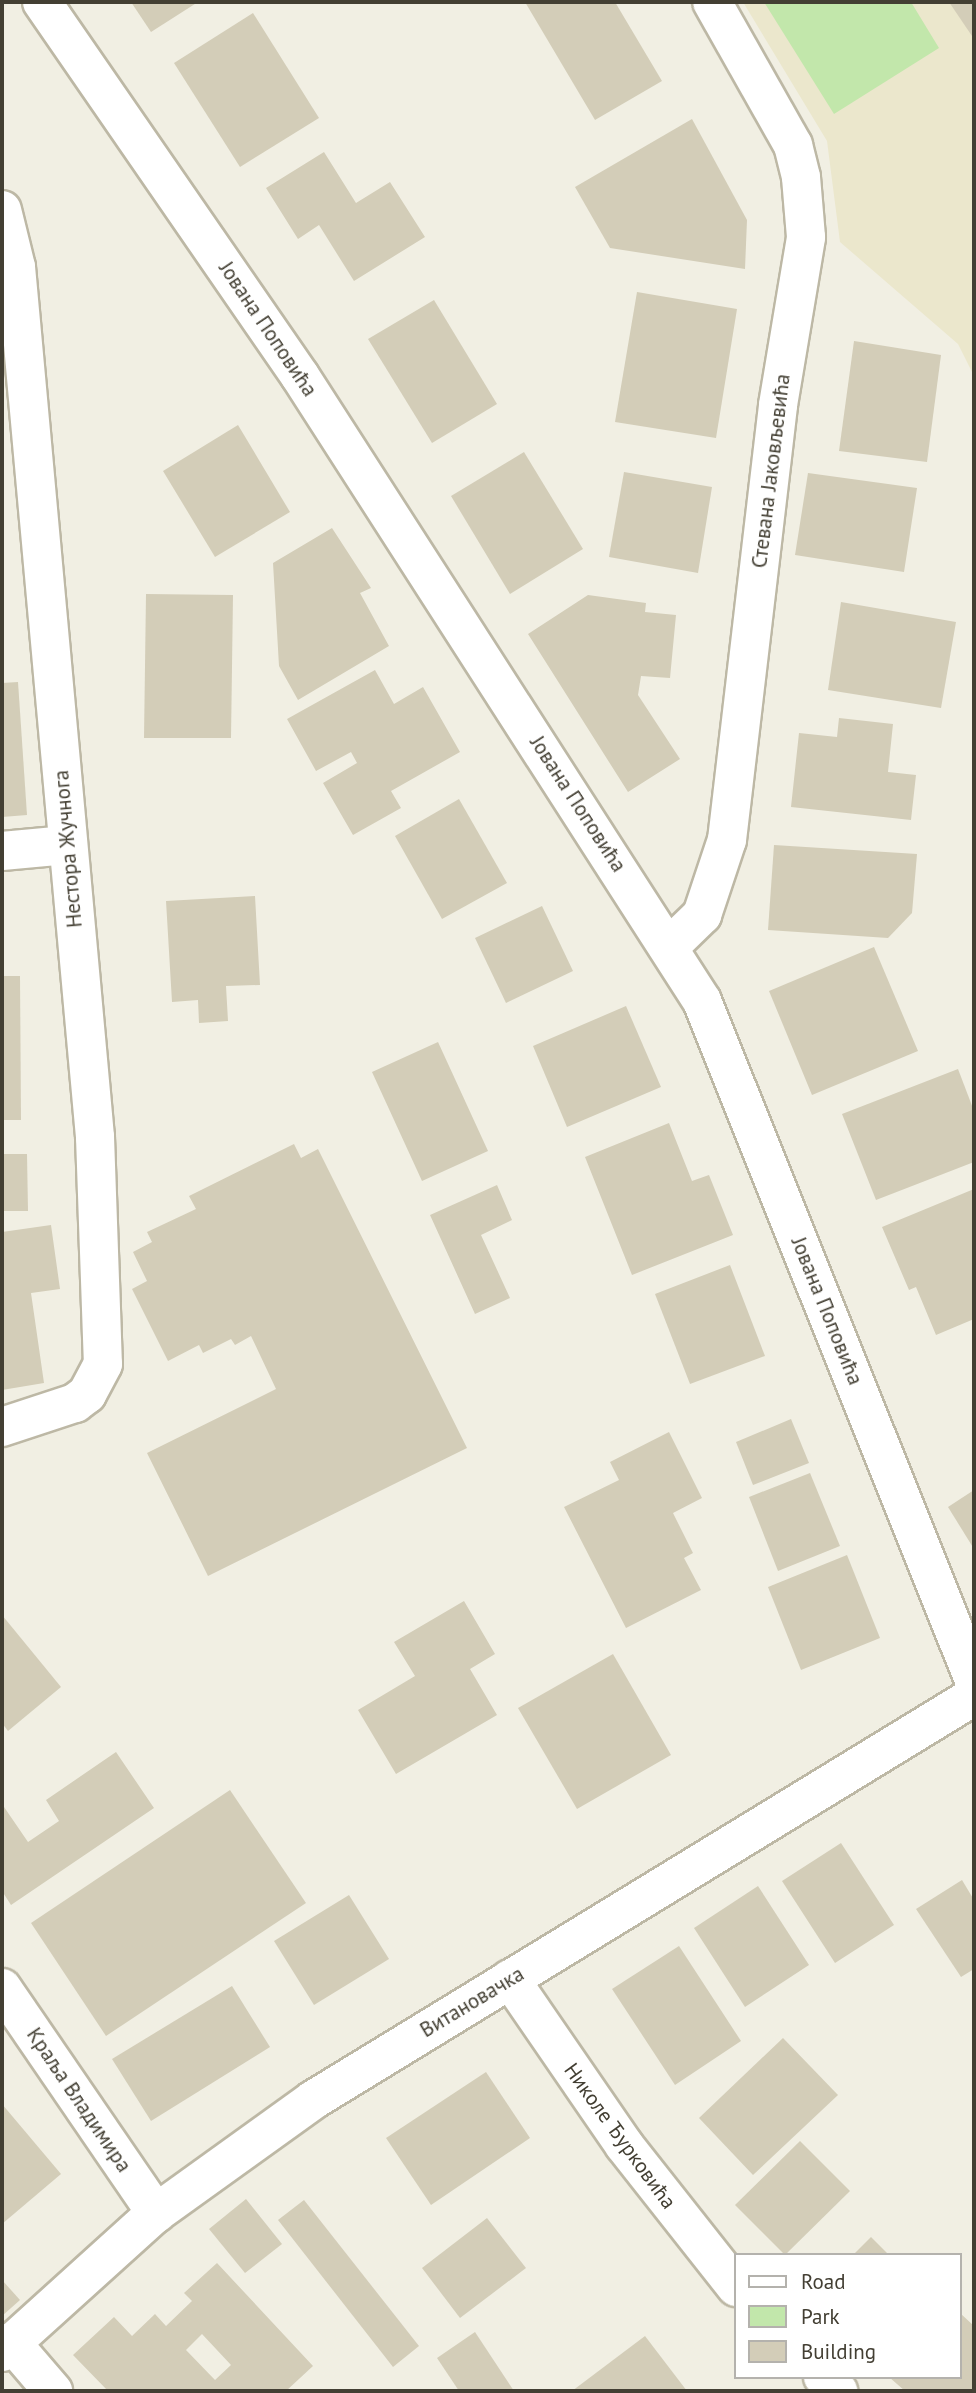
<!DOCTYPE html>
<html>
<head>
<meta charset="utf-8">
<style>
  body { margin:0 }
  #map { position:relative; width:976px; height:2393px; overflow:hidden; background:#f1efe3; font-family:"PT Sans",sans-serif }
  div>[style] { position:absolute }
  .education>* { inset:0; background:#ebe7cc }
  .green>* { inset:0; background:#c2e7ab }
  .building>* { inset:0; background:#d3cdb8 }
  .roads { filter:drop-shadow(2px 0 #bdb8a5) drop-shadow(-2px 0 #bdb8a5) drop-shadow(0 2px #bdb8a5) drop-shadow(0 -2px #bdb8a5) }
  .minor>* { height:38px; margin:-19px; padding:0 19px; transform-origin:19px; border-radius:19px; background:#fff }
  .tertiary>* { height:38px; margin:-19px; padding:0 19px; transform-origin:19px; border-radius:19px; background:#fff }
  span { translate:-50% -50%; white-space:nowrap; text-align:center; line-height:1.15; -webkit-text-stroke:5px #fff; paint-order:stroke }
  .street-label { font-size:21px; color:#433f33 }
  .frame { position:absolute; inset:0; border:4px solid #433f33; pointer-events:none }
  .legend { position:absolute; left:734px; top:2253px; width:228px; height:126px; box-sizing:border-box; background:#fff; border:2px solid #b4b2ad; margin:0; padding:9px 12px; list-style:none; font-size:21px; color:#433f33 }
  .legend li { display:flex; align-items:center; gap:14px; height:35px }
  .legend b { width:35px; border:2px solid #b4b2ad }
</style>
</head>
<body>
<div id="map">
  <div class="education">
    <div style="clip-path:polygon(743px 2px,974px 2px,974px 376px,958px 344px,840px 242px,827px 141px)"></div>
  </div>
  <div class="green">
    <div style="clip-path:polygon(764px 2px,911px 2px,939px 48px,834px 114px)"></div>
  </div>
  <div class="building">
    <div style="clip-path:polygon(131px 2px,198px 2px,151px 32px)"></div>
    <div style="clip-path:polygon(525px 2px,615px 2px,662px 81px,595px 120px)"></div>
    <div style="clip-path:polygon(949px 2px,974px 2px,974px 39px)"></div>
    <div style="clip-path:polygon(253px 13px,319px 118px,240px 167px,174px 63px)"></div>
    <div style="clip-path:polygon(692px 119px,747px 220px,745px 269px,610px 248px,575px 187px)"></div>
    <div style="clip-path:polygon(324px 152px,356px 203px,390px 182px,425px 237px,354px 281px,319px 225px,298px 239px,266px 188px)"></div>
    <div style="clip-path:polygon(637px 292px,737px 309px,716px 438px,615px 422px)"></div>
    <div style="clip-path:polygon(434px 300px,497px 404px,432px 443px,368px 339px)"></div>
    <div style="clip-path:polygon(854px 341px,941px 355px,927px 462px,839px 451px)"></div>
    <div style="clip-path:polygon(238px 425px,290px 512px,215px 557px,163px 471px)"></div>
    <div style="clip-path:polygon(524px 452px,583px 549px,510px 594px,451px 496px)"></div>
    <div style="clip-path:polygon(624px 472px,712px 487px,698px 573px,609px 557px)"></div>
    <div style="clip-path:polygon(808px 473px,917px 488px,904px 572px,795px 555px)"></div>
    <div style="clip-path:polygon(332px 528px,371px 588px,360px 593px,389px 646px,298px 700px,279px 666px,273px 563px)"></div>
    <div style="clip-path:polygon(146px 594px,233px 595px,231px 738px,144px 738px)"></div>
    <div style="clip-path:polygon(588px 595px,646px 603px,645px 612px,676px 615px,670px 678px,641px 676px,638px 695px,680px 759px,628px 792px,528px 634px)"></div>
    <div style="clip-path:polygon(841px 602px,956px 622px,941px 708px,828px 690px)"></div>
    <div style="clip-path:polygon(375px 670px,394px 704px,423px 687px,460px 752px,391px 791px,401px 808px,353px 835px,323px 783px,357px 763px,351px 752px,316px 771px,287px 719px)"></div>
    <div style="clip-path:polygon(18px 682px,27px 815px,2px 817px,2px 683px)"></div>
    <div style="clip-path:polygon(839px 718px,893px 724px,888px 772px,916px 775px,911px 820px,791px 807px,799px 733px,837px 737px)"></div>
    <div style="clip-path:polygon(459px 799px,507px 883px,442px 919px,395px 836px)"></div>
    <div style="clip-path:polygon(774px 845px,917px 854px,912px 913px,888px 938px,768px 930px)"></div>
    <div style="clip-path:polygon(255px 896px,260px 985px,226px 986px,228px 1021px,199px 1023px,198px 1000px,172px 1002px,166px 901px)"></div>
    <div style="clip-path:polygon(542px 906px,573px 971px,506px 1003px,475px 938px)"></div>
    <div style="clip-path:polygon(874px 947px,918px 1051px,812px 1095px,769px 991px)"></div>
    <div style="clip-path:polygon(2px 976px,20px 976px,21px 1120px,2px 1120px)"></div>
    <div style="clip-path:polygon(626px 1006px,661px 1087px,567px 1127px,533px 1046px)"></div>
    <div style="clip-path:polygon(438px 1042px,488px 1151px,422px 1181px,372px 1072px)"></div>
    <div style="clip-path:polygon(958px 1069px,974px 1111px,974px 1162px,876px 1200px,842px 1114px)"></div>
    <div style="clip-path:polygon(669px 1123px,692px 1181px,709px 1175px,733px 1235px,632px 1275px,585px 1157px)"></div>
    <div style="clip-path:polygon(294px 1144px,301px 1158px,318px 1149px,467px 1448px,208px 1576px,147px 1453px,276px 1389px,251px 1336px,235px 1345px,231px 1339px,203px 1353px,199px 1345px,168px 1361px,132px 1289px,147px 1281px,133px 1252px,152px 1242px,147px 1232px,196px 1209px,189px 1196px)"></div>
    <div style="clip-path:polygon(2px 1154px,27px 1154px,28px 1211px,2px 1211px)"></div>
    <div style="clip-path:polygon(497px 1185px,512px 1220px,481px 1235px,510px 1298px,475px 1314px,430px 1215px)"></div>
    <div style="clip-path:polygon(974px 1189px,974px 1319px,936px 1335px,916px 1287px,909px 1290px,882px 1227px)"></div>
    <div style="clip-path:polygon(51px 1225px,60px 1289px,31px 1293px,44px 1383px,2px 1390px,2px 1232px)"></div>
    <div style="clip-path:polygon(730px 1265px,765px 1356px,690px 1384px,655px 1294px)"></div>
    <div style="clip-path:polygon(791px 1419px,809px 1463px,753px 1485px,736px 1442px)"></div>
    <div style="clip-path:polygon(669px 1432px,702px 1498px,673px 1513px,693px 1553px,684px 1558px,701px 1590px,626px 1628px,564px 1507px,619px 1480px,610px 1462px)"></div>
    <div style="clip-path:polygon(810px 1473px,840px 1546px,778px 1571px,749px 1497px)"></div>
    <div style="clip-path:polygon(974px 1490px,974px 1549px,948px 1507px)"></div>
    <div style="clip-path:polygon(847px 1555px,880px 1638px,801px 1670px,768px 1587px)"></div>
    <div style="clip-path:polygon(464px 1601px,495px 1654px,470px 1669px,497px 1715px,396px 1774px,358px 1710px,415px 1676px,394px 1642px)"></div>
    <div style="clip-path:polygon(2px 1615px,61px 1687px,8px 1731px,2px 1723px)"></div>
    <div style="clip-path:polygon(613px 1654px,671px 1755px,577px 1809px,518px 1708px)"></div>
    <div style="clip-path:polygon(116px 1752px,154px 1808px,11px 1905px,2px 1891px,2px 1804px,28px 1842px,59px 1821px,46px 1800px)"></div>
    <div style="clip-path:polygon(230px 1790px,306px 1903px,106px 2036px,31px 1923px)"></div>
    <div style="clip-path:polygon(841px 1843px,894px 1925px,835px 1963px,782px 1881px)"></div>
    <div style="clip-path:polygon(962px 1880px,974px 1900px,974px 1969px,961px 1977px,916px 1909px)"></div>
    <div style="clip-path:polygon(758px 1886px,809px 1965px,745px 2007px,694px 1928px)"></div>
    <div style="clip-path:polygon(349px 1895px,389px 1959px,314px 2005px,274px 1941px)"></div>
    <div style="clip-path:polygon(679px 1946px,741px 2041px,675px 2085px,612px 1989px)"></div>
    <div style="clip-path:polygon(232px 1986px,270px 2047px,151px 2121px,112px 2059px)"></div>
    <div style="clip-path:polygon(783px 2038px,838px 2095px,753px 2175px,699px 2118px)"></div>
    <div style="clip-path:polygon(486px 2072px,530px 2138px,431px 2205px,386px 2138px)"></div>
    <div style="clip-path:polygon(2px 2104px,61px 2174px,2px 2224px)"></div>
    <div style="clip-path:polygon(800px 2141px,850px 2191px,785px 2255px,735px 2205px)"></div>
    <div style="clip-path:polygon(246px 2199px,282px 2244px,245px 2273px,209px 2229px)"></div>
    <div style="clip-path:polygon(304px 2200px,419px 2346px,393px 2367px,278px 2220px)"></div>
    <div style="clip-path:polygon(487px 2218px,526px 2268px,460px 2318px,422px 2268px)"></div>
    <div style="clip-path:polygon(871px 2237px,889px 2255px,853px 2255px)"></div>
    <div style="clip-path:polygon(evenodd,217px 2263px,313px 2366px,286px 2391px,108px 2391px,73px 2355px,114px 2317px,132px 2336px,155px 2314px,166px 2326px,192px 2301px,184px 2293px,217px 2263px,202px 2334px,231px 2365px,215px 2380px,186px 2350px,202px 2334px)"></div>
    <div style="clip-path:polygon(2px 2280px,20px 2300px,2px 2316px)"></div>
    <div style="clip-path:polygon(960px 2313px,974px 2326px,974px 2391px,905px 2391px,889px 2377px,960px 2377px)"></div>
    <div style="clip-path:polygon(475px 2332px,514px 2391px,459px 2391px,437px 2358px)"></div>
    <div style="clip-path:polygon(645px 2336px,687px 2391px,572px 2391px)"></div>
  </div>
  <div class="roads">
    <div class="minor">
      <div style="left:42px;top:2px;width:454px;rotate:55.4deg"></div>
      <div style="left:300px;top:376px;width:743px;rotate:57.25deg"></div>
      <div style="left:702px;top:1001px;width:731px;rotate:68.17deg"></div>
      <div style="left:2px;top:210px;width:59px;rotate:76.2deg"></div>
      <div style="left:16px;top:267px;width:874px;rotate:84.81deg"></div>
      <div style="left:95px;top:1137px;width:227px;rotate:88deg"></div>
      <div style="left:103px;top:1364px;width:34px;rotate:118deg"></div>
      <div style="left:87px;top:1394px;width:15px;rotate:143deg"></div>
      <div style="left:75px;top:1403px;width:77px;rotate:161.8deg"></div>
      <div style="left:2px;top:851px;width:65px;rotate:-5.3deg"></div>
      <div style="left:670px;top:946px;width:45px;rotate:-44.1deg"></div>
      <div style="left:702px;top:915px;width:79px;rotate:-71.6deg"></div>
      <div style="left:727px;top:840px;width:438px;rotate:-83.3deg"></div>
      <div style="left:778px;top:405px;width:170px;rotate:-80.5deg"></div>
      <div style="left:806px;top:237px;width:60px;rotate:-94.8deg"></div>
      <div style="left:801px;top:177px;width:33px;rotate:-104deg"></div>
      <div style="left:793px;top:145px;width:164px;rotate:-119.5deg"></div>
      <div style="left:510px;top:1979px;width:201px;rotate:55.5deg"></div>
      <div style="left:624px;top:2145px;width:181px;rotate:51.7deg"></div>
      <div style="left:2px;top:1988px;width:273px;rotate:55.6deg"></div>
      <div style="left:11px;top:2342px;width:65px;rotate:49.4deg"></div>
      <div style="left:823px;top:2377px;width:21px;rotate:43deg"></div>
    </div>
    <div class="tertiary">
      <div style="left:2px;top:2352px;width:207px;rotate:-42.1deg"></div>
      <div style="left:156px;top:2213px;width:193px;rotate:-35.7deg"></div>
      <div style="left:313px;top:2100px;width:775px;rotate:-31.43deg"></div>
    </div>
  </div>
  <div class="street-label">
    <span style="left:268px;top:329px;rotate:56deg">Јована Поповића</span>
    <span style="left:771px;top:471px;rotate:-83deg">Стевана Јаковљевића</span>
    <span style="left:578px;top:804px;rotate:57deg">Јована Поповића</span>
    <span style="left:68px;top:849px;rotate:-95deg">Нестора Жучнога</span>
    <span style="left:827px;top:1311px;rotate:68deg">Јована Поповића</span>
    <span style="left:472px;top:2002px;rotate:-31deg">Витановачка</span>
    <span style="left:79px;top:2100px;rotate:56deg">Краља Владимира</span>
    <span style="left:620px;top:2136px;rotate:54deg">Николе Ђурковића</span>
  </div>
  <div class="frame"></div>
  <ul class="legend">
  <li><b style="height:9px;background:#fff"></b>Road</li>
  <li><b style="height:19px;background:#c2e7ab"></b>Park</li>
  <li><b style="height:19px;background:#d3cdb8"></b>Building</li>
  </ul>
</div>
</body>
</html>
